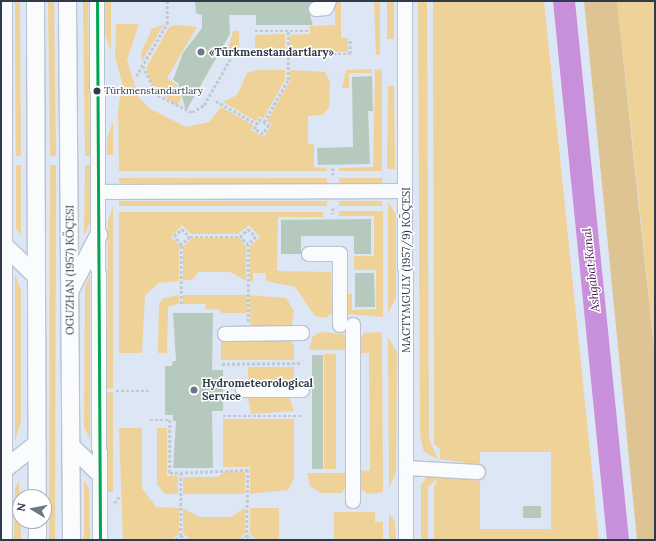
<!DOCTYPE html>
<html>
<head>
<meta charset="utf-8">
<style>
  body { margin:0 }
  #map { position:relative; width:656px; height:541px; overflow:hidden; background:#dde6f4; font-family:Lora,serif }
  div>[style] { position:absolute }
  .green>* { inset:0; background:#efd297 }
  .forest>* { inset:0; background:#dec492 }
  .water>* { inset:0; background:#c890da }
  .building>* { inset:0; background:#b5cabc }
  .path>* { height:2.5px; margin-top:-1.25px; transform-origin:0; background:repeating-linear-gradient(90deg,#c5c9cf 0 3px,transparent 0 5px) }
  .roads { filter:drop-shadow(1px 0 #bac3d1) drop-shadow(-1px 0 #bac3d1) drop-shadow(0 1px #bac3d1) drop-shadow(0 -1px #bac3d1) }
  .minor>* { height:14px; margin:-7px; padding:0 7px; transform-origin:7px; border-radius:7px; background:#fafbfd }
  .major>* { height:17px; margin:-8.5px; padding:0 8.5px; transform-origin:8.5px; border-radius:8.5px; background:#fafbfd }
  .bus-1>* { height:3px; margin:-1.5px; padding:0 1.5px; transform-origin:1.5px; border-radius:1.5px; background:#00a651 }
  .dots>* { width:11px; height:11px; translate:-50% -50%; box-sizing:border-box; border:2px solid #fff; border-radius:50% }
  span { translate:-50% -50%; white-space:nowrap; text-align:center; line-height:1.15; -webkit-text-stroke:3px #fff; paint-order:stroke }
  .bus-label { font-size:10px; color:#2f3a4b }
  .left { translate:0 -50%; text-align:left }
  .poi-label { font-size:11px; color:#2f3a4b; font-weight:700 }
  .street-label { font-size:11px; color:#2f3a4b }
  .water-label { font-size:12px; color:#4b1555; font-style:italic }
  .frame { position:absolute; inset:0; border:2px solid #2f3a4b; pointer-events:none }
  .north { position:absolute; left:12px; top:489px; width:40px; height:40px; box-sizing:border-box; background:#fff; border:1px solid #acb0b7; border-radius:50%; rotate:280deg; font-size:11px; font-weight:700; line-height:16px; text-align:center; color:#2f3a4b }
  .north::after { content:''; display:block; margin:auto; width:14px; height:18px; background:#6c7686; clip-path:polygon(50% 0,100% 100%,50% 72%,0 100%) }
</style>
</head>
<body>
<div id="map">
  <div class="green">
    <div style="clip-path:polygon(15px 1px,20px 1px,21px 156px,16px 156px)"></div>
    <div style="clip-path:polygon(48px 1px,54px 1px,56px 156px,50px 156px)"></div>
    <div style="clip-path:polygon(83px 1px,88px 1px,90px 156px,85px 156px)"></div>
    <div style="clip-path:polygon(105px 1px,111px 1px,111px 51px,105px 34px)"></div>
    <div style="clip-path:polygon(335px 1px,341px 1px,341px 38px,348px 38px,348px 52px,290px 51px,290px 35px,310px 34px,310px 26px,335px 25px)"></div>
    <div style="clip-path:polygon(374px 1px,380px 1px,380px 55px,376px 55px)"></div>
    <div style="clip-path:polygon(387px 1px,394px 1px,394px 39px,387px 39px)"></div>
    <div style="clip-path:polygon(418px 1px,427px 1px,429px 439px,438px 459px,424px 452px,420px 436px)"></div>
    <div style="clip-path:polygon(433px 1px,544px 1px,599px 540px,434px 540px,434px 487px,439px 476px,480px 481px,480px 529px,551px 529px,551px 452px,480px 452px,480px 465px,440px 459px,440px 449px,434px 444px)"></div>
    <div style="clip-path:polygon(617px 1px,655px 1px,655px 358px,637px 182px)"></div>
    <div style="clip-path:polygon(116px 24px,139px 24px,127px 60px,138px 96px,149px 108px,186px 127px,209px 122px,221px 107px,253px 125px,251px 130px,264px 137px,272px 124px,267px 121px,290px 81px,290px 70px,325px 72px,330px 82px,329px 108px,322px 115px,308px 116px,308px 144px,314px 144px,314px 167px,327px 168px,327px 171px,119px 171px,118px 111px,122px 83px,115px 56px)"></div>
    <div style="clip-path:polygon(164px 24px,142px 61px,141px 52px,152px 29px)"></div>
    <div style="clip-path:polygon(176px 25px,197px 27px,167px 78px,177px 85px,181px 99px,177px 106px,154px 88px,146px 68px,169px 27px)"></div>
    <div style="clip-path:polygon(233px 31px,239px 31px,239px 52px,228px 49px)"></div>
    <div style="clip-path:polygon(285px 34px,285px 51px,255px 51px,255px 35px)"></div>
    <div style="clip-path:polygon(372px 69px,372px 73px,349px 73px,349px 88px,342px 88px,346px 70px)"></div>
    <div style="clip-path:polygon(375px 69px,382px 70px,382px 171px,339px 171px,339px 168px,373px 167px)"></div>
    <div style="clip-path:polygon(258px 70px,285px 70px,285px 80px,263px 119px,259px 116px,256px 121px,223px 102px,237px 95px,247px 73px)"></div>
    <div style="clip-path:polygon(388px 86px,394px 86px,395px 169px,387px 169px)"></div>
    <div style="clip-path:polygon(113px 122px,113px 155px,107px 155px,107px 139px)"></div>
    <div style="clip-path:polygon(16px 165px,21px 165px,21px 235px,16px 228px)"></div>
    <div style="clip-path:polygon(50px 165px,56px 165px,55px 540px,49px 540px)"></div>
    <div style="clip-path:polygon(85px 165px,90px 165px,90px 222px,84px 236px)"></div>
    <div style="clip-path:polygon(119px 178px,327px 178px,327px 183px,119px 183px)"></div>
    <div style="clip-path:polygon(339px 178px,382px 178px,382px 183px,339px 183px)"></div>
    <div style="clip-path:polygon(119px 201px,327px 201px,327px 206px,119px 206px)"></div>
    <div style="clip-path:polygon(339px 201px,382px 201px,382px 206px,339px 206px)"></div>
    <div style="clip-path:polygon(388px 202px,396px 214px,396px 298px,388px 313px)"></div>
    <div style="clip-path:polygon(113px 206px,113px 388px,107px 389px,108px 221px)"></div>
    <div style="clip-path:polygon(339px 211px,383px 211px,383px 317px,347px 314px,346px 294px,352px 294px,352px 310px,376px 309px,376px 270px,354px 270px,354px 256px,374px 256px,374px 216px,339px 216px)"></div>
    <div style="clip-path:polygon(119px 212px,323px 212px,323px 217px,278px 217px,277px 271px,331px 272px,332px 313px,326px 318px,315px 316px,295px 287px,266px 281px,266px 273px,253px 273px,253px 281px,250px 281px,250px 246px,260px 237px,249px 225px,238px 234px,191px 234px,182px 225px,171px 237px,179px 245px,179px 281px,159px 283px,145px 295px,142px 353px,119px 353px)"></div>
    <div style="clip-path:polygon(192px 238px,239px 238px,246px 247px,246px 281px,230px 272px,198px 272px,193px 279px,183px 281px,183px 247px)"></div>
    <div style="clip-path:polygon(15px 274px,21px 291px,21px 420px,15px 442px)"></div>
    <div style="clip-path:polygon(90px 275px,90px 439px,84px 427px,85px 287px)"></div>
    <div style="clip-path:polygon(179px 295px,179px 303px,168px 307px,167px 353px,158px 353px,159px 304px,164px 298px)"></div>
    <div style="clip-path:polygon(183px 295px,247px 295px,247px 313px,222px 313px,218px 309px,206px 310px,205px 304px,183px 304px)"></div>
    <div style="clip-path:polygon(249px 295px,286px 298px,294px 311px,292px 325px,251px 329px)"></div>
    <div style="clip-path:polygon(321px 332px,344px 334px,347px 350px,309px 350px,313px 336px)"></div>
    <div style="clip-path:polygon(378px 332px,382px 333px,383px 492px,368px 494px,359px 487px,359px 470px,370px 471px,369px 353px,360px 353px,359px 340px,364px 333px)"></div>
    <div style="clip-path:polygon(388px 337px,397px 352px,396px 472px,389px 488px)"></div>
    <div style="clip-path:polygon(254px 339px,287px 339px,294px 345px,294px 360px,221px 360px,221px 342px,253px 342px)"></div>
    <div style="clip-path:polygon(324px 354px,336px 354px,336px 469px,324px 469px)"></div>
    <div style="clip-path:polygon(248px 367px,294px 367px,294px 377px,291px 383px,248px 385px)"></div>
    <div style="clip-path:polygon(107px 392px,113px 392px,113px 492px,107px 492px)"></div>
    <div style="clip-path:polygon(248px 396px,289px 396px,294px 411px,251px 414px)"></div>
    <div style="clip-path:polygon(223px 419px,294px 419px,294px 479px,288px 490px,250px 494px,250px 467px,223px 467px)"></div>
    <div style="clip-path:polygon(119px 428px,142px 428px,142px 488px,156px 507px,179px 508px,179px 534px,172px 540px,123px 540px)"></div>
    <div style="clip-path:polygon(157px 428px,167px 428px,167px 476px,178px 476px,178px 494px,165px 494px,157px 484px)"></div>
    <div style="clip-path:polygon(226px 471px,245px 472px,245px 494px,183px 494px,183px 477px,218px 477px)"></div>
    <div style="clip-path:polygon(438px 472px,438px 478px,428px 487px,428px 540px,421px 540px,421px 485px,428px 475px)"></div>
    <div style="clip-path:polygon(307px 473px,347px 473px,347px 486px,341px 493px,321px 493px,310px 486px)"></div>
    <div style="clip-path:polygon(84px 480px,89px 489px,90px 540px,84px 540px)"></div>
    <div style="clip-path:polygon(19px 481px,21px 540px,14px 540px,15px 488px)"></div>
    <div style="clip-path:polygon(183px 508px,199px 517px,231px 517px,245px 508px,245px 533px,238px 540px,190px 540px,183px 533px)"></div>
    <div style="clip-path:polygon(250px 508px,279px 508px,279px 540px,256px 540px,250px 534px)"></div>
    <div style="clip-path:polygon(334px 512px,375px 512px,375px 522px,383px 522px,383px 540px,334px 540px)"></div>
    <div style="clip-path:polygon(389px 513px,395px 522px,396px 540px,389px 540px)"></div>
  </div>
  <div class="forest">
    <div style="clip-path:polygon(584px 1px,617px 1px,655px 358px,655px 540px,637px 540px)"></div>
  </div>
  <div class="water">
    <div style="clip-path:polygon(553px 1px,575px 1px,629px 540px,607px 540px)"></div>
  </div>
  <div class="building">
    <div style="clip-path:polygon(195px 1px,312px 1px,308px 9px,313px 25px,256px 25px,256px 15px,229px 15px,230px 34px,186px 111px,178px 83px,173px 80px,183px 53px,202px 28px,202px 15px,196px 13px)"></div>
    <div style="clip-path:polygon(372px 76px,373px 111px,368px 111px,370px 164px,318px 165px,317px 148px,353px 147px,352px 77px)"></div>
    <div style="clip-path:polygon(371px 219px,371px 254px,354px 254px,354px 236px,301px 236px,301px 254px,281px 254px,281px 220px)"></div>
    <div style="clip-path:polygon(355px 273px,374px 273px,375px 307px,355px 307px)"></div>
    <div style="clip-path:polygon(173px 313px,213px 313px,212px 370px,223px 370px,223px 411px,212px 411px,213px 468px,173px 468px,176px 421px,173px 421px,173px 415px,165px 415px,165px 366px,172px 366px,173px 361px,176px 361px)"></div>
    <div style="clip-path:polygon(312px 355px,323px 355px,323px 469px,312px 469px)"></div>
    <div style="clip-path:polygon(523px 506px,541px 506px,541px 518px,523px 518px)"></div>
  </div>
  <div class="path">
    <div style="left:255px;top:31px;width:53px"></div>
    <div style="left:143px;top:66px;width:33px;rotate:63deg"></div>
    <div style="left:158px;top:95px;width:38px;rotate:27deg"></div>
    <div style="left:192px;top:112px;width:14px;rotate:-30deg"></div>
    <div style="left:204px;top:105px;width:59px;rotate:-60.4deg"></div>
    <div style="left:233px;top:54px;width:117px"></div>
    <div style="left:350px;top:54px;width:15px;rotate:-90deg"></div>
    <div style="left:136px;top:76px;width:61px;rotate:-59.2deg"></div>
    <div style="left:167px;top:24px;width:23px;rotate:-90deg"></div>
    <div style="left:216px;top:101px;width:47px;rotate:29.3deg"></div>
    <div style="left:259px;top:119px;width:12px;rotate:31deg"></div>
    <div style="left:269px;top:125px;width:11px;rotate:124deg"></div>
    <div style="left:263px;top:134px;width:10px;rotate:-151deg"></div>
    <div style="left:254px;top:129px;width:11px;rotate:-63deg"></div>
    <div style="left:264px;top:122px;width:48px;rotate:-60.3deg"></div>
    <div style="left:288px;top:80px;width:49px;rotate:-90deg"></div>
    <div style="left:333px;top:168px;width:7px;rotate:90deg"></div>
    <div style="left:333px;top:208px;width:6px;rotate:90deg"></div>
    <div style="left:182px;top:229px;width:11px;rotate:45deg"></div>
    <div style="left:190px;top:237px;width:12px;rotate:138deg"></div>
    <div style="left:181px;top:245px;width:11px;rotate:-128deg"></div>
    <div style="left:174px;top:236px;width:11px;rotate:-41deg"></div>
    <div style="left:190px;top:237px;width:50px"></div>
    <div style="left:240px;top:237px;width:11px;rotate:-45deg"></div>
    <div style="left:248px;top:229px;width:11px;rotate:45deg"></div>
    <div style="left:256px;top:237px;width:11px;rotate:135deg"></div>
    <div style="left:248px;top:245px;width:11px;rotate:-135deg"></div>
    <div style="left:181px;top:304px;width:59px;rotate:-90deg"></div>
    <div style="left:248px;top:322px;width:77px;rotate:-90deg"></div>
    <div style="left:222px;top:364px;width:80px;rotate:-0.7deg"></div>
    <div style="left:116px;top:391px;width:34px"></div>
    <div style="left:223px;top:416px;width:79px"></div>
    <div style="left:150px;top:420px;width:20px"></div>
    <div style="left:170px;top:420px;width:53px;rotate:90deg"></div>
    <div style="left:170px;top:473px;width:78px;rotate:-2.2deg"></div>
    <div style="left:248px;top:470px;width:65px;rotate:90.9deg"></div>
    <div style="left:181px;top:473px;width:62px;rotate:90deg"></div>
    <div style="left:114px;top:503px;width:8px;rotate:-50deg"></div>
    <div style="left:176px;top:540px;width:7px;rotate:-45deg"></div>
    <div style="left:181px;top:535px;width:7px;rotate:45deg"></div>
    <div style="left:241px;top:540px;width:8px;rotate:-40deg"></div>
    <div style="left:247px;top:535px;width:7px;rotate:45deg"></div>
  </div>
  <div class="roads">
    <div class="minor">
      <div style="left:97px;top:1px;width:539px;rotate:89.68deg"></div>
      <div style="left:405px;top:1px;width:539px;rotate:89.89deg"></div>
      <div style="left:316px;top:9px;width:10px;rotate:-6deg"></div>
      <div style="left:326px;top:8px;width:8px;rotate:-67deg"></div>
      <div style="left:98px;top:192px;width:307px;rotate:-0.2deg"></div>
      <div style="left:309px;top:254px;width:31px"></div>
      <div style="left:340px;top:254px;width:71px;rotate:90deg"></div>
      <div style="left:225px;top:334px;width:77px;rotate:-0.7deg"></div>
      <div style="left:243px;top:390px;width:59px"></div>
      <div style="left:406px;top:468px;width:72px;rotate:3.2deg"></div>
      <div style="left:353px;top:501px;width:176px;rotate:-90deg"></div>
      <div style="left:5px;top:540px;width:539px;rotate:-90deg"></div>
    </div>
    <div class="major">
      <div style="left:35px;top:1px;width:496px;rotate:89.8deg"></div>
      <div style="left:67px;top:1px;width:539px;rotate:89.57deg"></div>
      <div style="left:6px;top:247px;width:42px;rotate:44deg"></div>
      <div style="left:71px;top:287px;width:59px;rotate:-62.6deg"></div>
      <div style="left:71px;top:446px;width:37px;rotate:44deg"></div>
      <div style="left:6px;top:467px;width:39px;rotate:-38deg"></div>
      <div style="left:37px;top:521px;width:19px;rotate:90deg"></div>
    </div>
  </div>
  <div class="bus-1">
    <div style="left:97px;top:1px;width:539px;rotate:89.68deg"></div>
  </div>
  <div class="dots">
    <div style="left:201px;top:52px;background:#6c7686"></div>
    <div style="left:97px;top:91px;background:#2f3a4b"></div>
    <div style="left:194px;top:390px;background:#6c7686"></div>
  </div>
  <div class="bus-label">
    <span class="left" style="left:104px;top:91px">Türkmenstandartlary</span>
  </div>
  <div class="poi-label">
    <span class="left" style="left:209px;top:52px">«Türkmenstandartlary»</span>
    <span class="left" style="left:202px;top:390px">Hydrometeorological<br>Service</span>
  </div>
  <div class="street-label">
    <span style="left:70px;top:270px;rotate:-90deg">OGUZHAN (1957) KÖÇESI</span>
    <span style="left:406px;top:270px;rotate:-90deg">MAGTYMGULY (1957/9) KÖÇESI</span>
  </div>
  <div class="water-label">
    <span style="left:591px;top:270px;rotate:-96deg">Ashgabat Kanal</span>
  </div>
  <div class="frame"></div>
  <div class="north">N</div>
</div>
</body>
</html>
